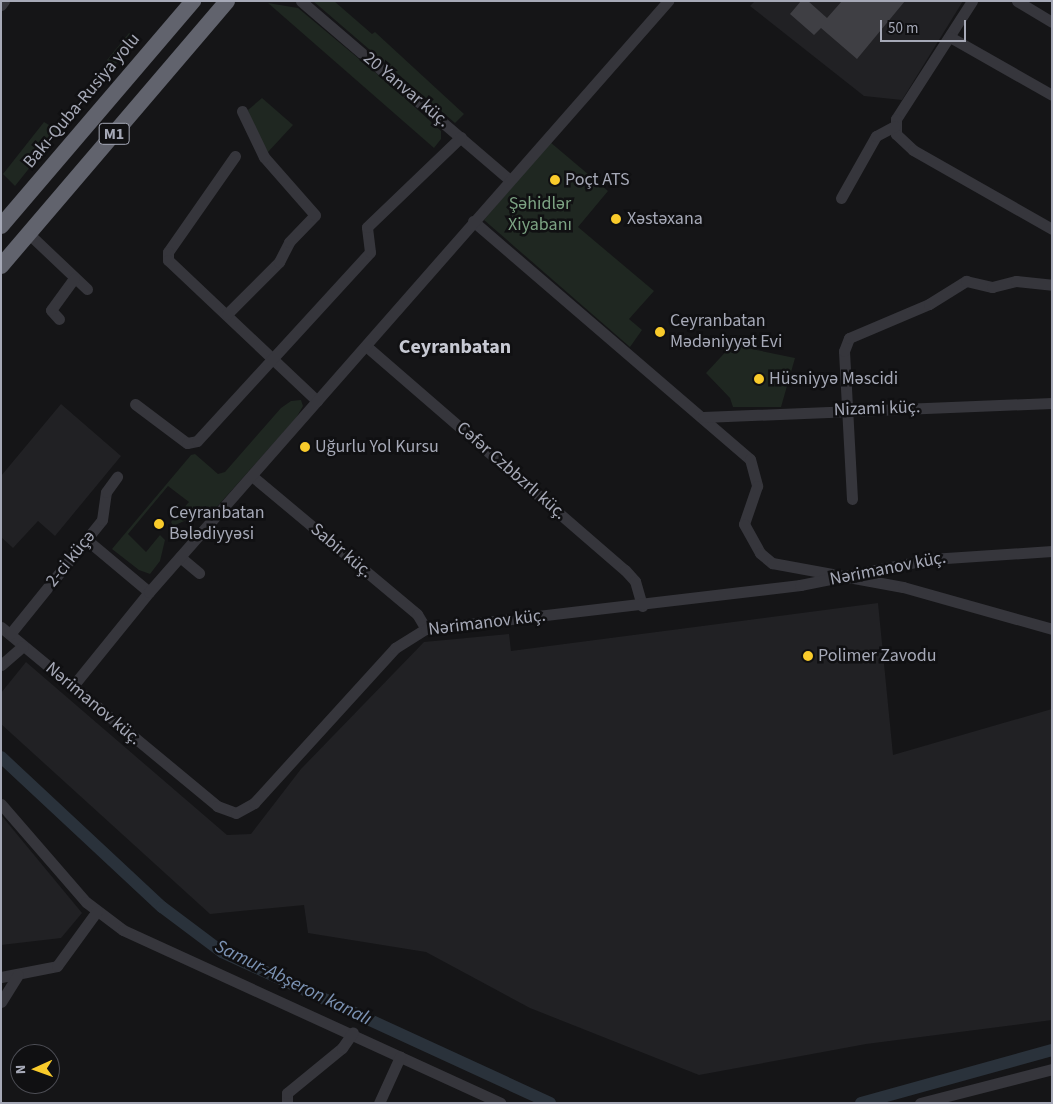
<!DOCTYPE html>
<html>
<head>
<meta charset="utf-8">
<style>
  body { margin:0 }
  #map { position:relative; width:1053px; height:1104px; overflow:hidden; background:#151517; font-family:"Source Sans 3",sans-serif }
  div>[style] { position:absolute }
  .built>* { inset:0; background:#212124 }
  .green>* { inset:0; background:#1f2721 }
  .canal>* { height:12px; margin:-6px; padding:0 6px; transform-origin:6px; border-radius:6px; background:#2a323b }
  .building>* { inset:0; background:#3f3f44 }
  .minor>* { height:11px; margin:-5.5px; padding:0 5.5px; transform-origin:5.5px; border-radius:5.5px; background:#36363c }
  .highway>* { height:16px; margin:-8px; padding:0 8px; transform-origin:8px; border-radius:8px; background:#61636d }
  .dots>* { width:14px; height:14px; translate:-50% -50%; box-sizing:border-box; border:2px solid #101012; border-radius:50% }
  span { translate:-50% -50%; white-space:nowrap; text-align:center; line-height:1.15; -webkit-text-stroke:5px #101012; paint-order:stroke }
  .shield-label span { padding:1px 4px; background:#101012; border:1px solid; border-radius:4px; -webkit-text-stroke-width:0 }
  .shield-label { font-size:16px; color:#a6a9b7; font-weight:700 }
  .street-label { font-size:18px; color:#a6a9b7 }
  .poi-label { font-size:18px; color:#a6a9b7 }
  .left { translate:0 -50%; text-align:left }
  .park-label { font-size:18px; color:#7ca383 }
  .water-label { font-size:19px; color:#7c93b4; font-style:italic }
  .quarter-label { font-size:20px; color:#c7c9d3; font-weight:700 }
  .frame { position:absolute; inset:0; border:2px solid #a6a9b7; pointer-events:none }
  .north { position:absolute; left:10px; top:1044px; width:50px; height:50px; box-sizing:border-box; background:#101012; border:1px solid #4c4d54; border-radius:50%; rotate:268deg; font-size:14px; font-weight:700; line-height:20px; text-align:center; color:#a6a9b7 }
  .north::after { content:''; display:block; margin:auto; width:18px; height:22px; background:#f9cb2b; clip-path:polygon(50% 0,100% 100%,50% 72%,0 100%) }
  .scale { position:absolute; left:880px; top:20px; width:86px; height:22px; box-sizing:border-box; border:2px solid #a6a9b7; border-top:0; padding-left:6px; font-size:15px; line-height:18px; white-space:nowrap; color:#a6a9b7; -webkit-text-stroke:4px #101012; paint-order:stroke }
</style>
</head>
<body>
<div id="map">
  <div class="built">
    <div style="clip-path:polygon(755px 1px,963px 1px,902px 100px,864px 96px,750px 6px)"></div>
    <div style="clip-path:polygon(61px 404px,121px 456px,55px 536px,38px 521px,13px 548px,1px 537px,1px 476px)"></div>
    <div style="clip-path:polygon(878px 603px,893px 755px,1052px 709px,1052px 1020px,866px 1044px,699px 1075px,530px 1008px,426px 952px,308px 933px,304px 905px,210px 914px,1px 724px,1px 693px,26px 662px,227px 835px,251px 834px,301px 769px,424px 642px,509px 634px,511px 651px)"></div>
    <div style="clip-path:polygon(1px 815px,82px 913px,61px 938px,1px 945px)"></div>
  </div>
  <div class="green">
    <div style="clip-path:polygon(313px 1px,334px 1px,372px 34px,375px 32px,464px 114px,455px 123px)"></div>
    <div style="clip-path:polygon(268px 3px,298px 8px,394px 88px,441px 131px,441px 139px,434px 148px)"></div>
    <div style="clip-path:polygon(129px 33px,136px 38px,114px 66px,107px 60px)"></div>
    <div style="clip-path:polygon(262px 98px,293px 125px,268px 152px,251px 125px,248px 110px)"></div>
    <div style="clip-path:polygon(44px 122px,59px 131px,15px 186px,3px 174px)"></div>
    <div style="clip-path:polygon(550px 142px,608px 191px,578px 227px,654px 291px,629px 319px,642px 330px,630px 347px,484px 220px)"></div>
    <div style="clip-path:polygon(732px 345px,795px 358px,781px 407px,733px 407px,730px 398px,706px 373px)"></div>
    <div style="clip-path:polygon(301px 400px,303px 406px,296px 418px,206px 519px,191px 518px,173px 526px,171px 522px,189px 502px,168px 486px,128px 534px,146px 552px,160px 535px,165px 540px,160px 561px,150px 574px,139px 570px,112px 549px,191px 455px,195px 454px,218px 474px,225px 472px,281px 408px,291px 401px)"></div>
  </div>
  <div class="canal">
    <div style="left:1px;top:757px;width:220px;rotate:43deg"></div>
    <div style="left:162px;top:907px;width:75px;rotate:36.9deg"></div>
    <div style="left:222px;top:952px;width:361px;rotate:24.7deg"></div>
    <div style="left:861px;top:1103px;width:198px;rotate:-15.5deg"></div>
  </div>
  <div class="building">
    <div style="clip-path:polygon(801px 1px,808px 1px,827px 18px,842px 1px,905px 1px,857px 59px,821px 28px,814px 35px,790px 14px)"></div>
  </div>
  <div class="minor">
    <div style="left:301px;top:1px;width:274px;rotate:40.6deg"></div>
    <div style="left:972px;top:1px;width:140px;rotate:122.8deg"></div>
    <div style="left:896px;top:119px;width:15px;rotate:90deg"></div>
    <div style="left:896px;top:134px;width:23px;rotate:43deg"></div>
    <div style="left:913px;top:150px;width:160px;rotate:29.6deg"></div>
    <div style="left:1017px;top:1px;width:41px;rotate:31deg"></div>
    <div style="left:1px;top:5px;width:5px;rotate:-53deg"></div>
    <div style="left:950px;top:37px;width:117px;rotate:29.6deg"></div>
    <div style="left:235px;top:156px;width:117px;rotate:124.9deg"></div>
    <div style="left:168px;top:252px;width:8px;rotate:90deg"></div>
    <div style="left:168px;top:260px;width:205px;rotate:43.4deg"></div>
    <div style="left:841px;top:198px;width:71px;rotate:-60.6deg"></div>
    <div style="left:876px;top:136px;width:21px;rotate:-28deg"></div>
    <div style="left:473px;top:221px;width:365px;rotate:40.7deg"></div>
    <div style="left:750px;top:459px;width:28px;rotate:75deg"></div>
    <div style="left:757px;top:486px;width:40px;rotate:108.9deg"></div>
    <div style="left:744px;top:524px;width:33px;rotate:61deg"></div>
    <div style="left:760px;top:553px;width:16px;rotate:40deg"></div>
    <div style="left:772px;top:563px;width:133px;rotate:10.4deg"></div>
    <div style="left:903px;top:587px;width:155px;rotate:15.7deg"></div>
    <div style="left:29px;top:234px;width:80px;rotate:43.5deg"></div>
    <div style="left:227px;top:314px;width:74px;rotate:-45deg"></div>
    <div style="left:279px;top:262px;width:22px;rotate:-63deg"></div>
    <div style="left:289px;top:242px;width:37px;rotate:-46deg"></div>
    <div style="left:315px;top:215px;width:77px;rotate:-131.3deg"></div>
    <div style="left:264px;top:157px;width:51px;rotate:-115.6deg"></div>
    <div style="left:59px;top:319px;width:12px;rotate:-132deg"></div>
    <div style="left:51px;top:310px;width:39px;rotate:-54deg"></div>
    <div style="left:366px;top:346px;width:342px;rotate:40.9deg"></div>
    <div style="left:625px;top:570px;width:15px;rotate:48deg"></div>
    <div style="left:635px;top:581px;width:26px;rotate:74deg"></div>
    <div style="left:135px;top:404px;width:65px;rotate:36.9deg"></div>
    <div style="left:187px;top:443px;width:10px;rotate:-11deg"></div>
    <div style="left:197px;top:441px;width:256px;rotate:-47.5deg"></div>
    <div style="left:370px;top:252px;width:25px;rotate:-97deg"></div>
    <div style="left:367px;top:227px;width:130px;rotate:-43.8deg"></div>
    <div style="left:703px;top:417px;width:349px;rotate:-2.3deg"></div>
    <div style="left:252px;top:476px;width:215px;rotate:39.9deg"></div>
    <div style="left:417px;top:614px;width:17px;rotate:59deg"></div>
    <div style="left:852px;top:499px;width:148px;rotate:-93.1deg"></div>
    <div style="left:844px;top:351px;width:14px;rotate:-69deg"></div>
    <div style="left:849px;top:338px;width:87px;rotate:-23deg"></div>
    <div style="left:929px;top:304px;width:44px;rotate:-31.9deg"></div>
    <div style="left:966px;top:281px;width:27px;rotate:13deg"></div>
    <div style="left:992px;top:287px;width:25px;rotate:-14deg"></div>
    <div style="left:1016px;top:281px;width:36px;rotate:6deg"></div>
    <div style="left:87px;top:540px;width:81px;rotate:40deg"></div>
    <div style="left:180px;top:557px;width:25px;rotate:40deg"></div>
    <div style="left:1px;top:627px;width:281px;rotate:39.6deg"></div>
    <div style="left:217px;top:806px;width:20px;rotate:20deg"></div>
    <div style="left:236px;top:813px;width:21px;rotate:-29deg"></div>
    <div style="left:254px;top:803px;width:210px;rotate:-47.7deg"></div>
    <div style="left:395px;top:648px;width:36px;rotate:-32deg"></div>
    <div style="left:426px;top:629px;width:377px;rotate:-6.7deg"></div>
    <div style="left:800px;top:585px;width:134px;rotate:-11.2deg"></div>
    <div style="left:931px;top:559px;width:121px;rotate:-3.8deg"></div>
    <div style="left:10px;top:634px;width:146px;rotate:-51.1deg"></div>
    <div style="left:102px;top:520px;width:28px;rotate:-82deg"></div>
    <div style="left:106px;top:492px;width:19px;rotate:-54deg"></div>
    <div style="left:1px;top:665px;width:29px;rotate:-41deg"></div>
    <div style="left:72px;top:687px;width:122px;rotate:-51deg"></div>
    <div style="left:149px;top:592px;width:787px;rotate:-48.71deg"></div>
    <div style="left:1px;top:804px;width:130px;rotate:49.1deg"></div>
    <div style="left:86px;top:902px;width:46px;rotate:37.1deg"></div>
    <div style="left:123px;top:930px;width:415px;rotate:24.6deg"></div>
    <div style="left:1px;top:977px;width:57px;rotate:-11.1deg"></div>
    <div style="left:57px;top:966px;width:68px;rotate:-54deg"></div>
    <div style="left:1px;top:1002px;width:32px;rotate:-58deg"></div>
    <div style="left:287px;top:1103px;width:10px;rotate:-90deg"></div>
    <div style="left:287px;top:1093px;width:71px;rotate:-39.3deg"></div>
    <div style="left:342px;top:1048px;width:19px;rotate:-55deg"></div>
    <div style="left:379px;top:1103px;width:51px;rotate:-65.5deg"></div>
    <div style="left:920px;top:1103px;width:136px;rotate:-14.4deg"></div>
  </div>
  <div class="highway">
    <div style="left:1px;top:226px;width:296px;rotate:-49.5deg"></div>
    <div style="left:1px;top:266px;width:348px;rotate:-49.5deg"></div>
  </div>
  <div class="dots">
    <div style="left:555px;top:180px;background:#f9cb2b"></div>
    <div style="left:616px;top:219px;background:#f9cb2b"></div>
    <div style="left:660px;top:332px;background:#f9cb2b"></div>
    <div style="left:759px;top:379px;background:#f9cb2b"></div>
    <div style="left:305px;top:447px;background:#f9cb2b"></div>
    <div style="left:159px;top:524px;background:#f9cb2b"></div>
    <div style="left:808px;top:656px;background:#f9cb2b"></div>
  </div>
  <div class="shield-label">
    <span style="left:114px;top:134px">M1</span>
  </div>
  <div class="street-label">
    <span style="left:406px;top:90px;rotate:40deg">20 Yanvar küç.</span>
    <span style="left:82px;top:101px;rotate:-50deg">Bakı-Quba-Rusiya yolu</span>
    <span style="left:877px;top:409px;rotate:-2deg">Nizami küç.</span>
    <span style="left:511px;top:471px;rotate:41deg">Cəfər Czbbzrlı küç.</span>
    <span style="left:341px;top:551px;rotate:40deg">Sabir küç.</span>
    <span style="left:71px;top:559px;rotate:-51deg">2-ci küçə</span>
    <span style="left:888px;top:569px;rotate:-11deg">Nərimanov küç.</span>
    <span style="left:487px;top:623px;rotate:-7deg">Nərimanov küç.</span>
    <span style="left:93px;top:704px;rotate:40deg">Nərimanov küç.</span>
  </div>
  <div class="poi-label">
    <span class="left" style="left:565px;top:180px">Poçt ATS</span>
    <span class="left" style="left:627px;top:219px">Xəstəxana</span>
    <span class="left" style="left:670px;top:332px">Ceyranbatan<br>Mədəniyyət Evi</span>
    <span class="left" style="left:769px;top:379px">Hüsniyyə Məscidi</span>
    <span class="left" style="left:315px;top:447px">Uğurlu Yol Kursu</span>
    <span class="left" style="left:169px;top:524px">Ceyranbatan<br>Bələdiyyəsi</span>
    <span class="left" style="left:818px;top:656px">Polimer Zavodu</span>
  </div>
  <div class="park-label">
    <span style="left:540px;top:215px">Şəhidlər<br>Xiyabanı</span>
  </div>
  <div class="water-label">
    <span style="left:293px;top:983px;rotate:26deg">Samur-Abşeron kanalı</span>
  </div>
  <div class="quarter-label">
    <span style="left:455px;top:347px">Ceyranbatan</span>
  </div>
  <div class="frame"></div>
  <div class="north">N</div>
  <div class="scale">50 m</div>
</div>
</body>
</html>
